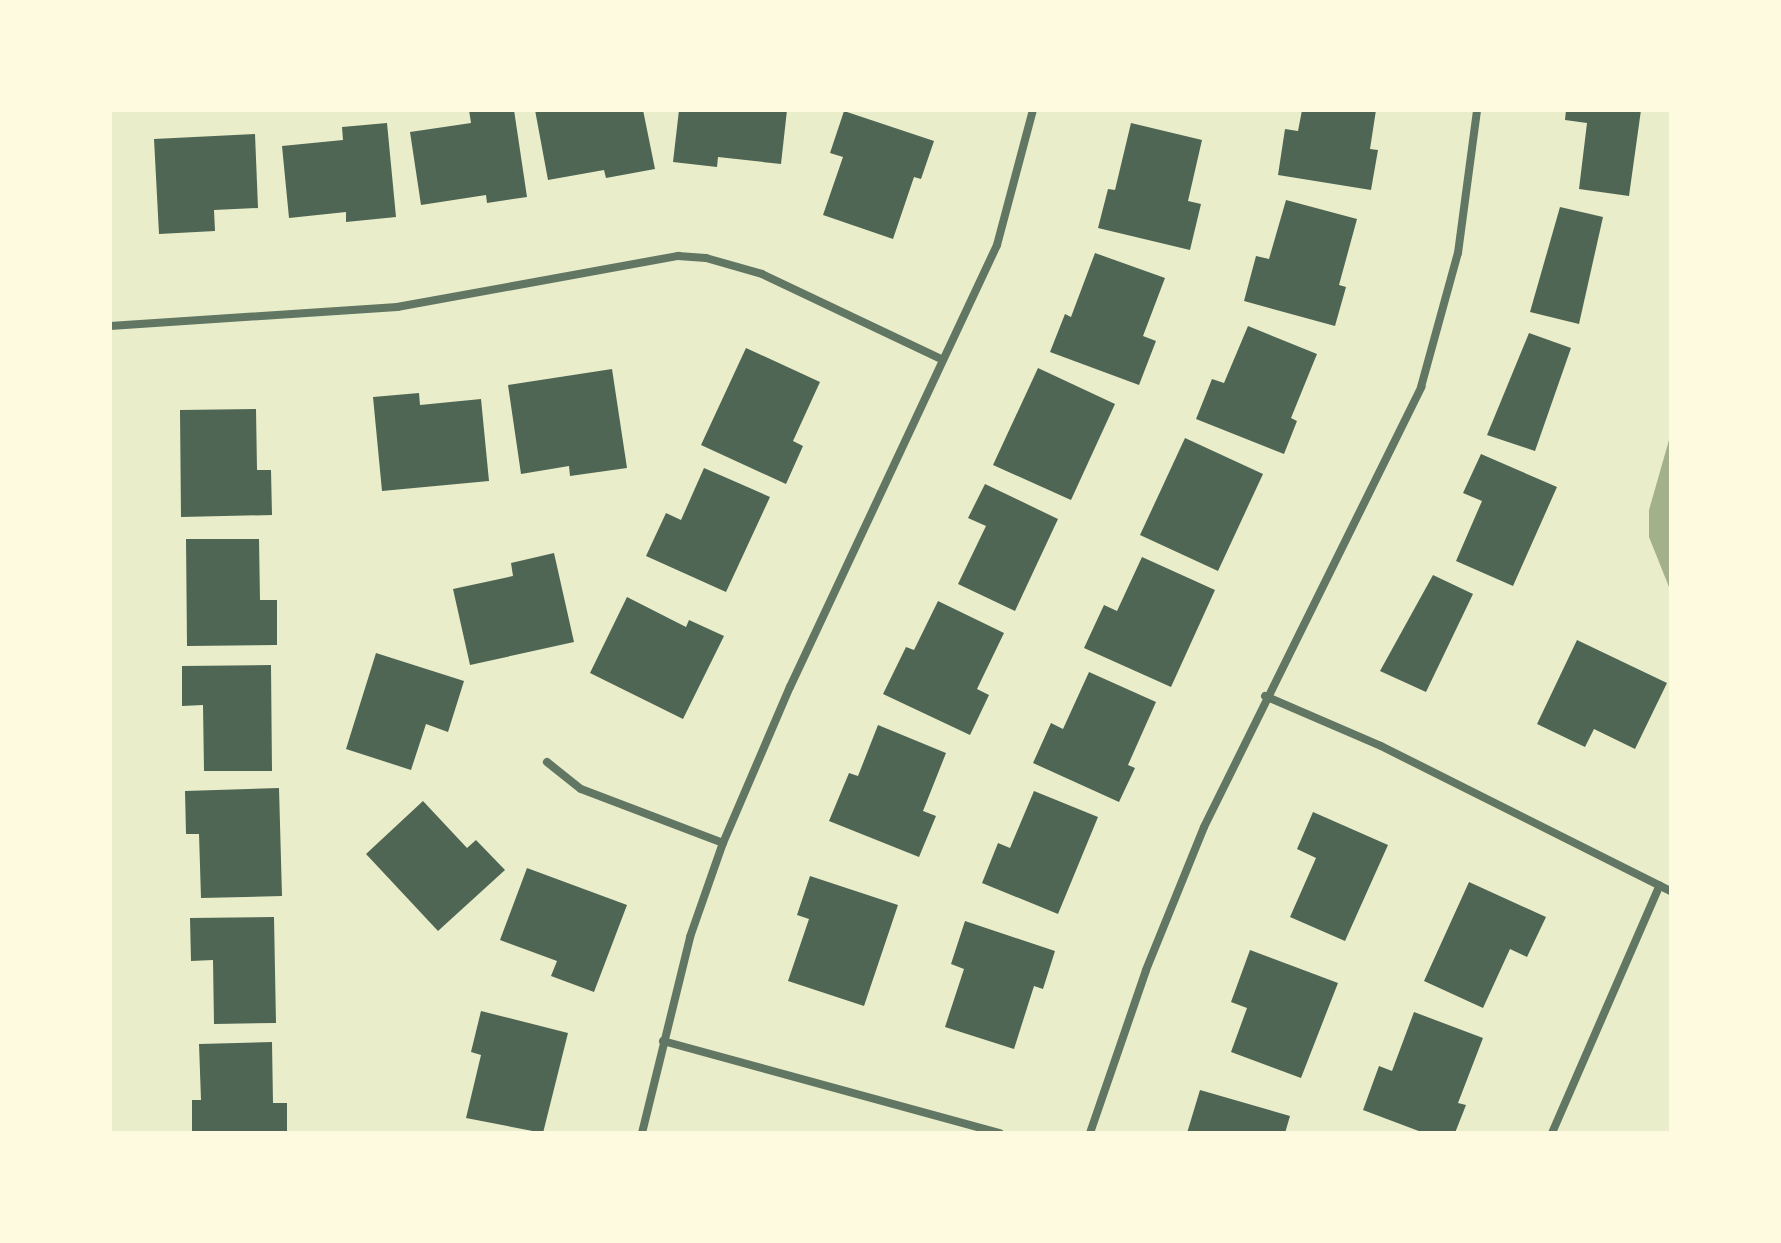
<!DOCTYPE html>
<html>
<head>
<meta charset="utf-8">
<style>
  body { margin:0 }
  #map { position:relative; width:1781px; height:1243px; overflow:hidden; background:#e9edc9; font-family:Arial,sans-serif }
  div>[style] { position:absolute }
  .water>* { inset:0; background:#a3b18a }
  .building>* { inset:0; background:#4f6655 }
  .minor>* { height:8px; margin:-4px; padding:0 4px; transform-origin:4px; border-radius:4px; background:#617663 }
  span { translate:-50% -50%; white-space:nowrap; text-align:center; line-height:1.15; -webkit-text-stroke:8px #fefae0; paint-order:stroke }
  .frame { position:absolute; inset:0; border:112px solid #fefae0; pointer-events:none }
</style>
</head>
<body>
<div id="map">
  <div class="water">
    <div style="clip-path:polygon(1671px 433px,1671px 592px,1649px 537px,1649px 510px)"></div>
  </div>
  <div class="building">
    <div style="clip-path:polygon(469px 110px,514px 110px,527px 197px,487px 203px,486px 195px,421px 205px,410px 132px,471px 123px)"></div>
    <div style="clip-path:polygon(535px 110px,643px 110px,655px 169px,606px 178px,604px 170px,548px 180px)"></div>
    <div style="clip-path:polygon(679px 110px,787px 110px,781px 164px,718px 157px,717px 167px,673px 162px)"></div>
    <div style="clip-path:polygon(1302px 110px,1376px 110px,1370px 149px,1378px 150px,1371px 190px,1278px 175px,1285px 129px,1298px 131px)"></div>
    <div style="clip-path:polygon(1566px 110px,1641px 110px,1629px 196px,1579px 189px,1587px 123px,1565px 120px)"></div>
    <div style="clip-path:polygon(844px 111px,934px 141px,921px 179px,914px 177px,893px 239px,823px 215px,843px 157px,830px 153px)"></div>
    <div style="clip-path:polygon(387px 123px,396px 217px,346px 222px,346px 212px,289px 218px,282px 146px,343px 140px,342px 127px)"></div>
    <div style="clip-path:polygon(1131px 123px,1202px 140px,1188px 201px,1201px 204px,1190px 250px,1098px 228px,1108px 189px,1115px 190px)"></div>
    <div style="clip-path:polygon(255px 134px,258px 208px,214px 210px,215px 231px,159px 234px,154px 139px)"></div>
    <div style="clip-path:polygon(1286px 200px,1357px 219px,1339px 285px,1346px 287px,1335px 326px,1244px 301px,1256px 256px,1269px 259px)"></div>
    <div style="clip-path:polygon(1560px 207px,1603px 217px,1579px 324px,1530px 312px)"></div>
    <div style="clip-path:polygon(1095px 253px,1165px 278px,1143px 336px,1156px 341px,1139px 385px,1050px 352px,1065px 314px,1071px 317px)"></div>
    <div style="clip-path:polygon(1248px 326px,1317px 354px,1291px 418px,1297px 421px,1284px 454px,1196px 419px,1212px 379px,1224px 383px)"></div>
    <div style="clip-path:polygon(1529px 333px,1571px 348px,1535px 451px,1487px 435px)"></div>
    <div style="clip-path:polygon(746px 348px,820px 382px,793px 441px,803px 446px,786px 484px,701px 445px)"></div>
    <div style="clip-path:polygon(1038px 368px,1115px 404px,1071px 500px,993px 465px)"></div>
    <div style="clip-path:polygon(612px 369px,627px 468px,570px 476px,569px 466px,521px 474px,508px 385px)"></div>
    <div style="clip-path:polygon(419px 393px,420px 405px,481px 399px,489px 481px,382px 491px,373px 397px)"></div>
    <div style="clip-path:polygon(256px 409px,257px 470px,271px 470px,272px 515px,181px 517px,180px 410px)"></div>
    <div style="clip-path:polygon(1185px 438px,1263px 474px,1218px 571px,1140px 535px)"></div>
    <div style="clip-path:polygon(1481px 454px,1557px 487px,1513px 586px,1456px 561px,1482px 501px,1463px 493px)"></div>
    <div style="clip-path:polygon(704px 468px,770px 497px,726px 592px,646px 556px,666px 513px,681px 520px)"></div>
    <div style="clip-path:polygon(985px 484px,1058px 519px,1015px 611px,958px 584px,986px 526px,968px 518px)"></div>
    <div style="clip-path:polygon(186px 539px,259px 539px,260px 600px,277px 600px,277px 645px,187px 646px)"></div>
    <div style="clip-path:polygon(554px 553px,574px 642px,470px 665px,453px 589px,513px 576px,511px 563px)"></div>
    <div style="clip-path:polygon(1142px 557px,1215px 590px,1171px 687px,1084px 648px,1104px 605px,1117px 611px)"></div>
    <div style="clip-path:polygon(1433px 575px,1473px 594px,1426px 692px,1380px 671px)"></div>
    <div style="clip-path:polygon(627px 597px,686px 627px,689px 620px,724px 636px,683px 719px,590px 673px)"></div>
    <div style="clip-path:polygon(938px 601px,1004px 633px,977px 689px,989px 695px,970px 735px,883px 694px,906px 647px,914px 650px)"></div>
    <div style="clip-path:polygon(1577px 640px,1667px 683px,1635px 749px,1594px 729px,1585px 747px,1537px 724px)"></div>
    <div style="clip-path:polygon(376px 653px,464px 681px,448px 732px,426px 724px,411px 770px,346px 749px)"></div>
    <div style="clip-path:polygon(271px 665px,272px 771px,204px 771px,203px 705px,182px 706px,182px 666px)"></div>
    <div style="clip-path:polygon(1089px 672px,1156px 702px,1128px 765px,1135px 768px,1119px 802px,1033px 763px,1051px 723px,1063px 729px)"></div>
    <div style="clip-path:polygon(878px 725px,946px 753px,923px 811px,936px 816px,919px 857px,829px 821px,849px 773px,858px 776px)"></div>
    <div style="clip-path:polygon(279px 788px,282px 896px,201px 898px,199px 834px,186px 834px,185px 791px)"></div>
    <div style="clip-path:polygon(1034px 791px,1098px 817px,1058px 914px,982px 883px,998px 843px,1010px 848px)"></div>
    <div style="clip-path:polygon(423px 801px,467px 848px,476px 840px,505px 870px,438px 931px,366px 854px)"></div>
    <div style="clip-path:polygon(1313px 812px,1388px 845px,1345px 941px,1290px 917px,1316px 858px,1297px 849px)"></div>
    <div style="clip-path:polygon(527px 868px,627px 905px,594px 992px,551px 976px,557px 961px,500px 940px)"></div>
    <div style="clip-path:polygon(810px 876px,898px 905px,864px 1006px,788px 981px,809px 919px,797px 915px)"></div>
    <div style="clip-path:polygon(1469px 882px,1546px 917px,1527px 957px,1510px 949px,1483px 1008px,1424px 981px)"></div>
    <div style="clip-path:polygon(274px 917px,276px 1023px,214px 1024px,213px 960px,191px 961px,190px 918px)"></div>
    <div style="clip-path:polygon(965px 921px,1055px 951px,1043px 989px,1034px 986px,1014px 1049px,945px 1027px,964px 969px,951px 964px)"></div>
    <div style="clip-path:polygon(1250px 950px,1338px 983px,1301px 1078px,1231px 1052px,1247px 1008px,1231px 1002px)"></div>
    <div style="clip-path:polygon(481px 1011px,568px 1033px,543px 1133px,466px 1118px,481px 1055px,471px 1052px)"></div>
    <div style="clip-path:polygon(1414px 1012px,1483px 1038px,1458px 1103px,1466px 1105px,1455px 1133px,1424px 1133px,1363px 1110px,1379px 1066px,1392px 1071px)"></div>
    <div style="clip-path:polygon(272px 1042px,273px 1103px,287px 1103px,287px 1133px,192px 1133px,192px 1100px,201px 1100px,199px 1044px)"></div>
    <div style="clip-path:polygon(1200px 1090px,1290px 1116px,1285px 1133px,1187px 1133px)"></div>
  </div>
  <div class="minor">
    <div style="left:110px;top:326px;width:288px;rotate:-3.8deg"></div>
    <div style="left:397px;top:307px;width:286px;rotate:-10.3deg"></div>
    <div style="left:678px;top:256px;width:28px;rotate:4deg"></div>
    <div style="left:706px;top:258px;width:58px;rotate:15.9deg"></div>
    <div style="left:762px;top:274px;width:198px;rotate:25.4deg"></div>
    <div style="left:1265px;top:696px;width:126px;rotate:23.3deg"></div>
    <div style="left:1381px;top:746px;width:324px;rotate:26.6deg"></div>
    <div style="left:547px;top:762px;width:43px;rotate:38.5deg"></div>
    <div style="left:581px;top:789px;width:152px;rotate:20.8deg"></div>
    <div style="left:663px;top:1041px;width:349px;rotate:15.3deg"></div>
    <div style="left:642px;top:1133px;width:202px;rotate:-76.2deg"></div>
    <div style="left:690px;top:937px;width:100px;rotate:-70.7deg"></div>
    <div style="left:723px;top:843px;width:170px;rotate:-66.8deg"></div>
    <div style="left:790px;top:687px;width:488px;rotate:-64.9deg"></div>
    <div style="left:997px;top:245px;width:140px;rotate:-75.1deg"></div>
    <div style="left:1090px;top:1133px;width:172px;rotate:-71deg"></div>
    <div style="left:1146px;top:970px;width:154px;rotate:-67.9deg"></div>
    <div style="left:1204px;top:827px;width:491px;rotate:-63.7deg"></div>
    <div style="left:1421px;top:387px;width:139px;rotate:-74.6deg"></div>
    <div style="left:1458px;top:253px;width:144px;rotate:-82.4deg"></div>
    <div style="left:1552px;top:1133px;width:270px;rotate:-66.5deg"></div>
  </div>
  <div class="frame"></div>
</div>
</body>
</html>
